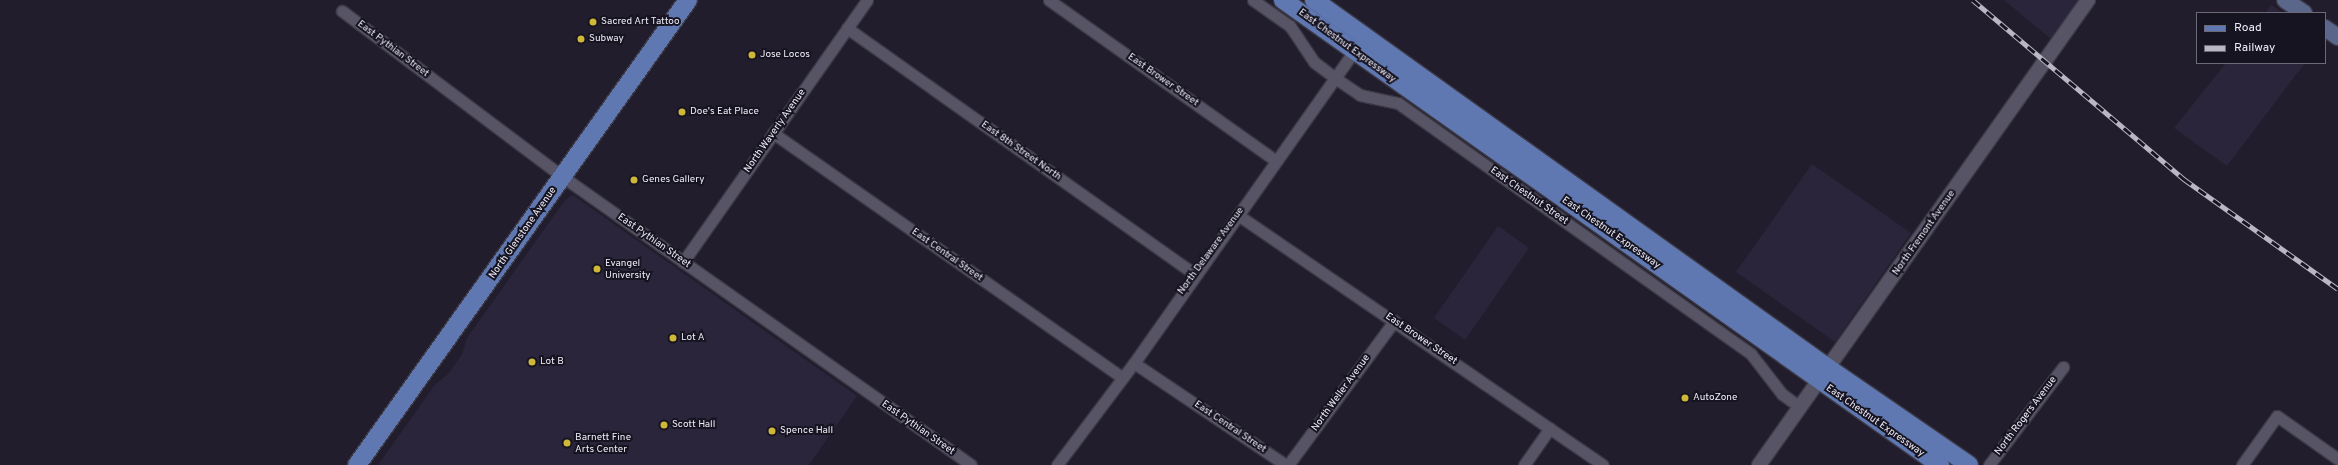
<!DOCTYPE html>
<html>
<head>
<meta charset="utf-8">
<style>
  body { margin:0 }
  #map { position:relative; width:2338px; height:465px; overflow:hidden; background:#211d2c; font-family:Overpass,sans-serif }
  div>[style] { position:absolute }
  .built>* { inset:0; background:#2a253a }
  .roads { filter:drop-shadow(1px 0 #3c3946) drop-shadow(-1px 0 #3c3946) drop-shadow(0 1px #3c3946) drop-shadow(0 -1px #3c3946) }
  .minor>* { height:11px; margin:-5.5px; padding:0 5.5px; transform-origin:5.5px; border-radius:5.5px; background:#575465 }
  .tertiary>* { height:14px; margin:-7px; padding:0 7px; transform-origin:7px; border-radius:7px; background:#575465 }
  .secondary>* { height:16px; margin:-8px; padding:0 8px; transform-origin:8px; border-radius:8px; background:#5b668b }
  .primary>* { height:18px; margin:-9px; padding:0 9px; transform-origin:9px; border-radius:9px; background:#5f78b1 }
  .rail>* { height:4.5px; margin-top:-2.25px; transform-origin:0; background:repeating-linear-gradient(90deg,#171422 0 9px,#b9b7c3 0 18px); box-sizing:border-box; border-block:1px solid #b9b7c3 }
  .dots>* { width:11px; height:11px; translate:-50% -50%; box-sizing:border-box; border:2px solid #171422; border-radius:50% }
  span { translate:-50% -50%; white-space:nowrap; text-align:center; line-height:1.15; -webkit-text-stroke:4px #171422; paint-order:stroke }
  .poi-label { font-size:10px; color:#eeecf7 }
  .left { translate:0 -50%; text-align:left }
  .street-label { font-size:10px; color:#eeecf7 }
  .legend { position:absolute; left:2196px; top:12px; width:130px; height:52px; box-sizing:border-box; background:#171422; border:1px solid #6d6a77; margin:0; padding:5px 7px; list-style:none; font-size:12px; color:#eeecf7 }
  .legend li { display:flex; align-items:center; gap:8px; height:20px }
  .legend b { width:20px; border:1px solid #6d6a77 }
</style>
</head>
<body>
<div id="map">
  <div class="built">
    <div style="clip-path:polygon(2004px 0,2079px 0,2051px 39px)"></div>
    <div style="clip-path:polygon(2271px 5px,2283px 13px,2265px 13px)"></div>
    <div style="clip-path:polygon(2226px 63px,2305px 63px,2227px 166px,2174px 128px)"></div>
    <div style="clip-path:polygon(1812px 164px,1911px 233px,1835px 342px,1736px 272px)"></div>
    <div style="clip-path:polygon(573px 195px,857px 396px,809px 465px,378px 465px,434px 386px,449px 373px,462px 354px,467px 338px,565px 200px)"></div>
    <div style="clip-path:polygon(1498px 226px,1529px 248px,1465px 340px,1434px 318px)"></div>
  </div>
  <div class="roads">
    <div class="minor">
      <div style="left:1049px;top:0;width:278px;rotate:35.3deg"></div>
      <div style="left:1253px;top:0;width:45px;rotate:35.1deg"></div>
      <div style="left:1290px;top:26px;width:43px;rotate:56.3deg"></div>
      <div style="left:1314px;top:62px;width:26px;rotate:37deg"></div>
      <div style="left:1335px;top:78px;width:30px;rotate:34deg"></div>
      <div style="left:1360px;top:95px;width:39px;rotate:12deg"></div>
      <div style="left:1398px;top:103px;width:433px;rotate:35.4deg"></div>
      <div style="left:1751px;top:354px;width:51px;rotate:52.2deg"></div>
      <div style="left:1782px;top:394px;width:22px;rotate:36deg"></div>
      <div style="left:342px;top:11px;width:276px;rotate:36.9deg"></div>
      <div style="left:563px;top:177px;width:499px;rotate:35.2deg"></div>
      <div style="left:847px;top:28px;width:425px;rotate:35.3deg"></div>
      <div style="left:773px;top:133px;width:425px;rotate:35deg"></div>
      <div style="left:1238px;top:215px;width:442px;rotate:34.4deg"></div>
      <div style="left:683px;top:262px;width:320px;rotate:-54.9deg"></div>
      <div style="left:1134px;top:363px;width:183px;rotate:33.9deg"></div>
      <div style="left:1057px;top:465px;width:128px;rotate:-53deg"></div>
      <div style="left:1134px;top:363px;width:387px;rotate:-54.8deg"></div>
      <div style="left:1288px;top:465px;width:179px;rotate:-53.6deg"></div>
      <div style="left:1524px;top:465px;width:45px;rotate:-54.9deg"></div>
      <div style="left:1989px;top:465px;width:123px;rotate:-52.9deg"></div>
      <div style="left:2242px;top:465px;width:60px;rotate:-54.5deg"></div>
      <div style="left:2277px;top:416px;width:75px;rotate:35.2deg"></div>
    </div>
    <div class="tertiary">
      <div style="left:1759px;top:465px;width:570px;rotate:-54.72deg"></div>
    </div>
    <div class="secondary">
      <div style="left:2285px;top:0;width:23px;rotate:34deg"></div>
      <div style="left:2325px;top:28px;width:16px;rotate:35deg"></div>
    </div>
    <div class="primary">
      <div style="left:1283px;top:0;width:805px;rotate:35.29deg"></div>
      <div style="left:1314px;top:0;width:632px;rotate:35.6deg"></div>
      <div style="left:1828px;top:368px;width:171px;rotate:34.5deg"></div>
      <div style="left:357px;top:465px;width:571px;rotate:-54.56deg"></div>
    </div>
  </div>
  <div class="rail">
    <div style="left:1973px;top:0;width:277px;rotate:40.3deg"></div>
    <div style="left:2184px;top:179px;width:189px;rotate:35.5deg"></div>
  </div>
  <div class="dots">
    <div style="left:593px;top:22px;background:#cfb837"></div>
    <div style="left:581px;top:39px;background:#cfb837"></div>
    <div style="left:752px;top:55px;background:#cfb837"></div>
    <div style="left:682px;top:112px;background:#cfb837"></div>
    <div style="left:634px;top:180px;background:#cfb837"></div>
    <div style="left:597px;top:269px;background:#cfb837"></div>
    <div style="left:673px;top:338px;background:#cfb837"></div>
    <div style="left:532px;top:362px;background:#cfb837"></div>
    <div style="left:1685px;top:398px;background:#cfb837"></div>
    <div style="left:664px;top:425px;background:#cfb837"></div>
    <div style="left:772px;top:431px;background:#cfb837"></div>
    <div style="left:567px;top:443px;background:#cfb837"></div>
  </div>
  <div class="poi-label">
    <span class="left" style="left:601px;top:22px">Sacred Art Tattoo</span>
    <span class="left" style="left:589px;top:39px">Subway</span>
    <span class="left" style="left:760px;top:55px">Jose Locos</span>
    <span class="left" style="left:690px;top:112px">Doe's Eat Place</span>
    <span class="left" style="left:642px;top:180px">Genes Gallery</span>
    <span class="left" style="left:605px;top:269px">Evangel<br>University</span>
    <span class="left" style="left:681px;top:338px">Lot A</span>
    <span class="left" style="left:540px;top:362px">Lot B</span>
    <span class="left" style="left:1693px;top:398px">AutoZone</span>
    <span class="left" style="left:672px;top:425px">Scott Hall</span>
    <span class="left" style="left:780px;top:431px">Spence Hall</span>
    <span class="left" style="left:575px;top:443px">Barnett Fine<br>Arts Center</span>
  </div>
  <div class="street-label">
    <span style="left:1347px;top:46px;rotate:36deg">East Chestnut Expressway</span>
    <span style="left:393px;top:49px;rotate:37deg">East Pythian Street</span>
    <span style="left:1163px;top:80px;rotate:35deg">East Brower Street</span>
    <span style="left:775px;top:131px;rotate:-55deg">North Waverly Avenue</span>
    <span style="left:1021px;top:151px;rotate:35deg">East 8th Street North</span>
    <span style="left:1529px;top:196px;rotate:35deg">East Chestnut Street</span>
    <span style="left:523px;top:233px;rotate:-55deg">North Glenstone Avenue</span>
    <span style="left:1611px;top:233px;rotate:35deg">East Chestnut Expressway</span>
    <span style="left:1924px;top:233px;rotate:-55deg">North Fremont Avenue</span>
    <span style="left:654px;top:241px;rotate:35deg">East Pythian Street</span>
    <span style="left:1211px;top:251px;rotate:-54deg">North Delaware Avenue</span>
    <span style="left:947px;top:255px;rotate:35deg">East Central Street</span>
    <span style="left:1421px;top:339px;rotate:34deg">East Brower Street</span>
    <span style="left:1341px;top:393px;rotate:-54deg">North Weller Avenue</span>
    <span style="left:2026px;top:416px;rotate:-53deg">North Rogers Avenue</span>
    <span style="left:1875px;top:421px;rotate:35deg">East Chestnut Expressway</span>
    <span style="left:1230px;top:427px;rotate:34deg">East Central Street</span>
    <span style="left:918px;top:428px;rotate:35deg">East Pythian Street</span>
  </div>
  <ul class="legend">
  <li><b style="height:5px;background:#5f78b1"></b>Road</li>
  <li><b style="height:5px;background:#b9b7c3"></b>Railway</li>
  </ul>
</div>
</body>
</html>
